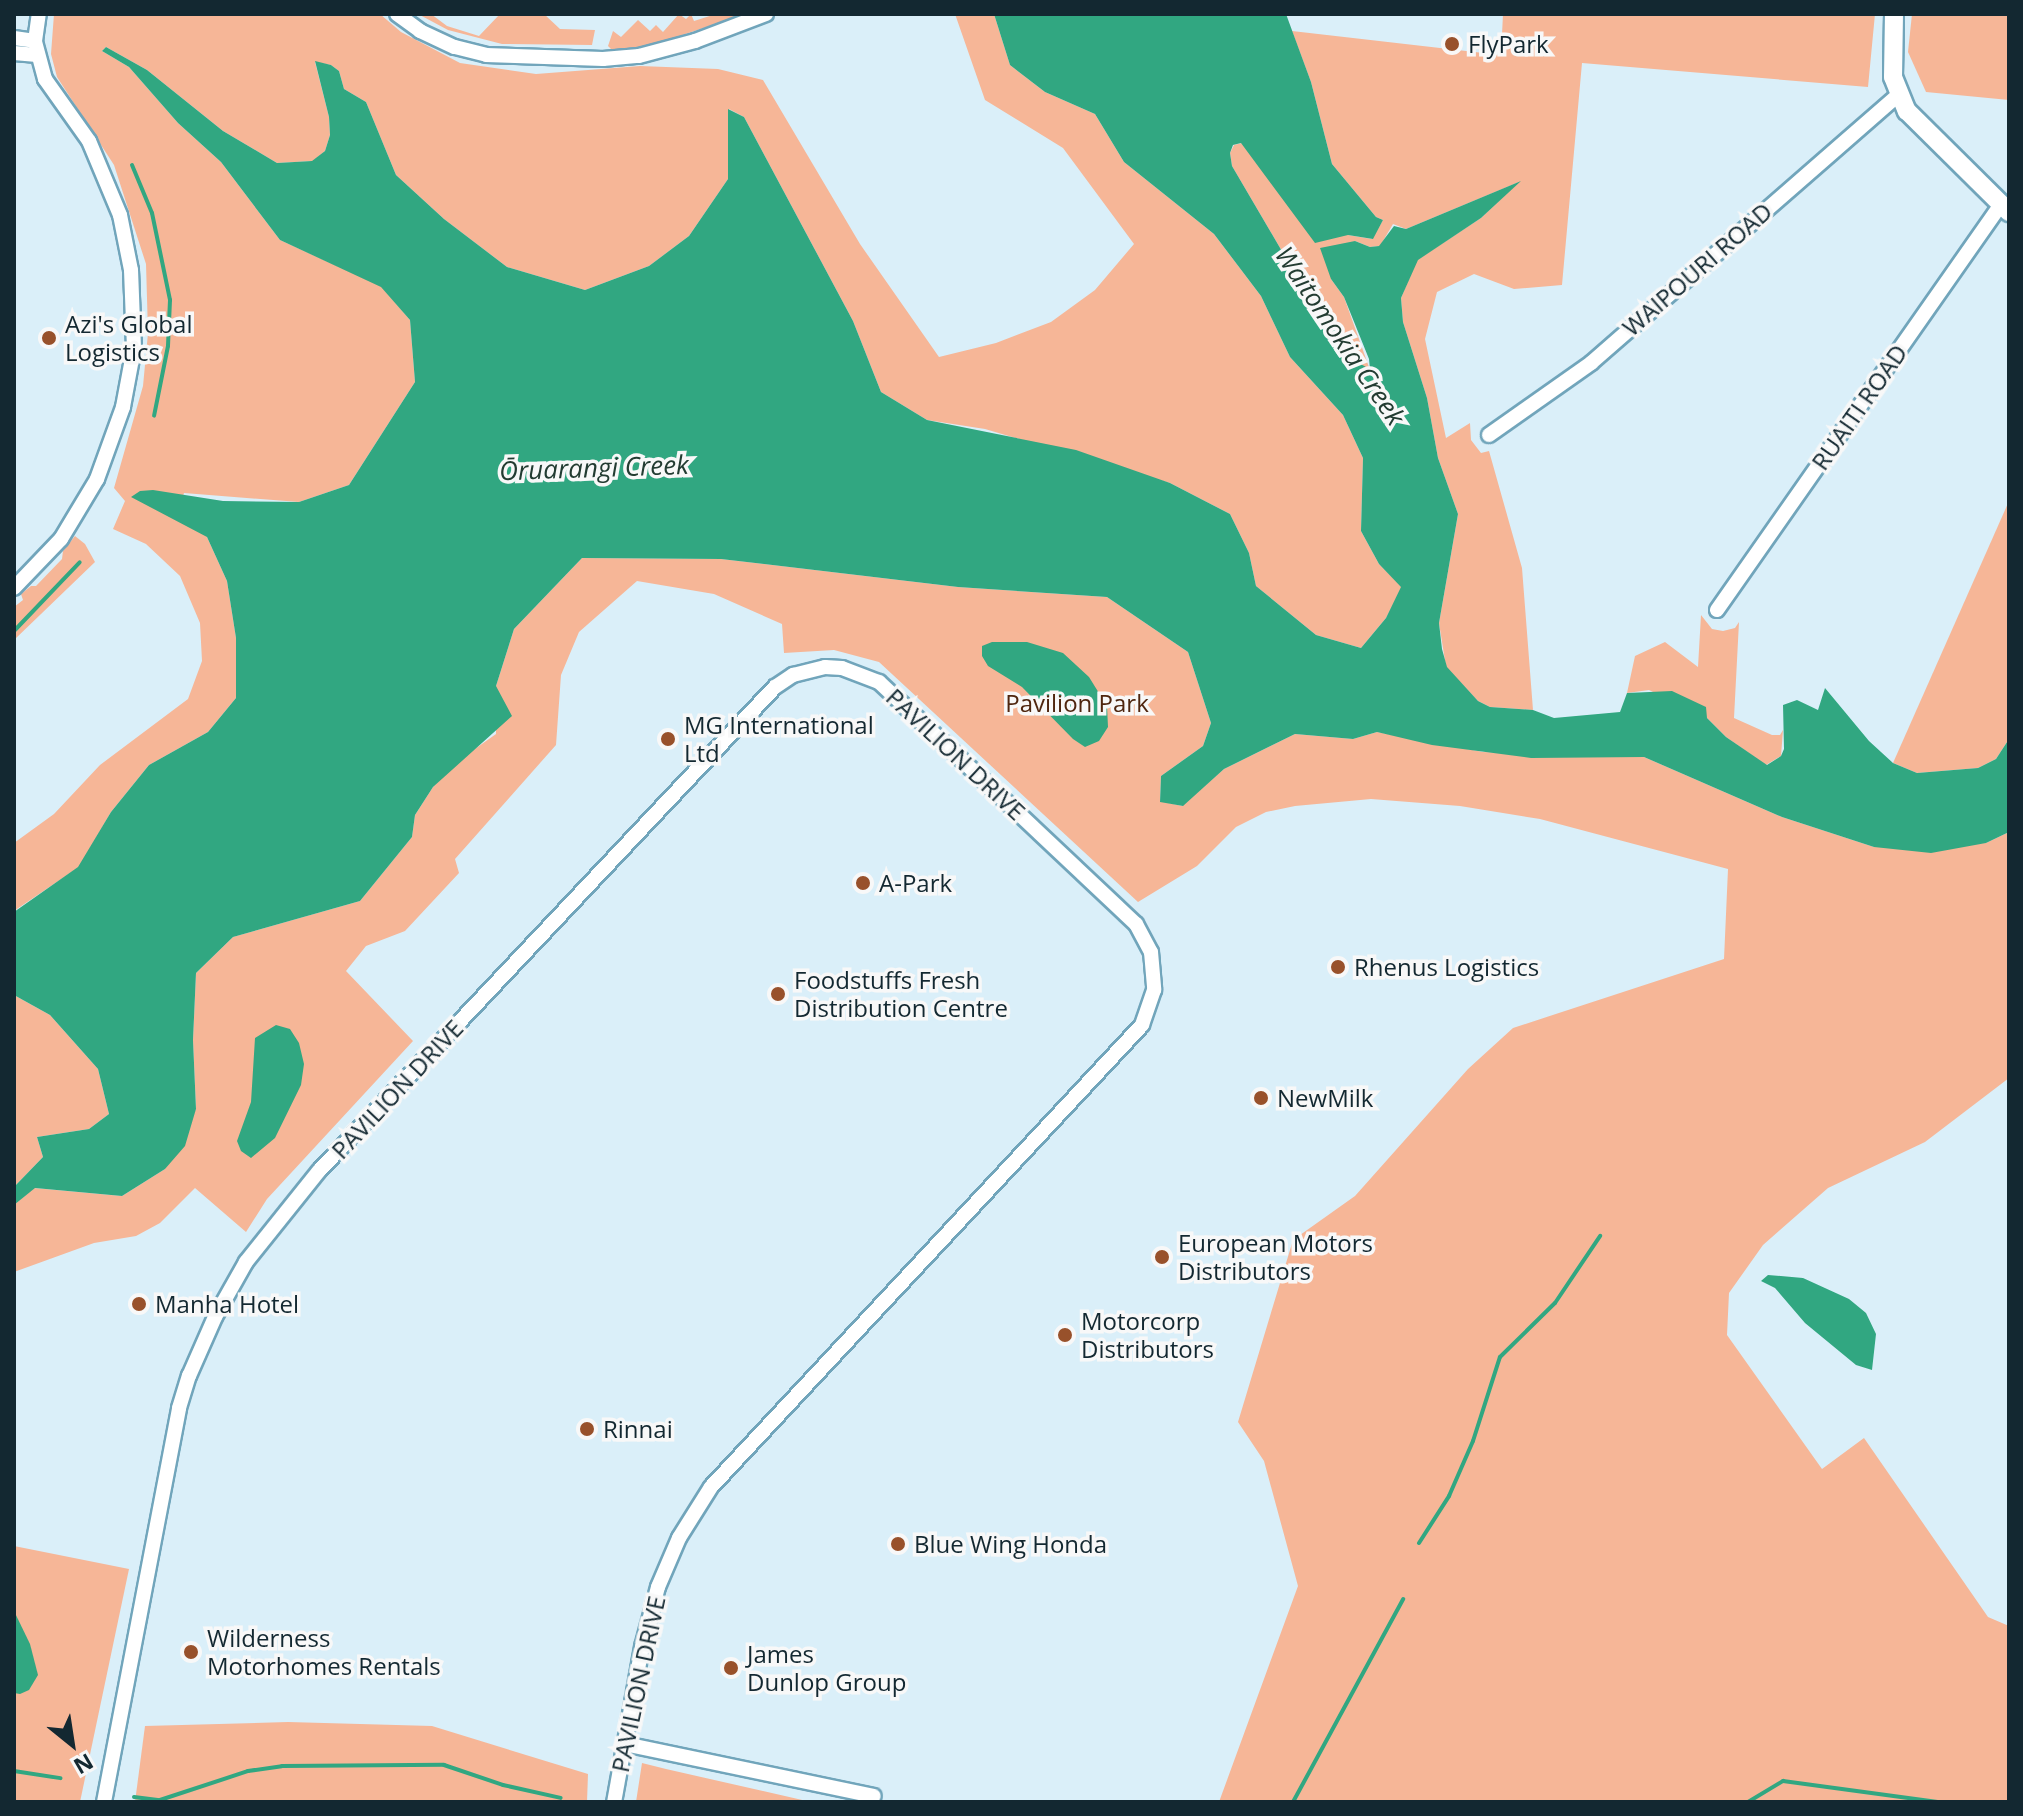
<!DOCTYPE html>
<html>
<head>
<meta charset="utf-8">
<style>
  body { margin:0 }
  #map { position:relative; width:2023px; height:1816px; overflow:hidden; background:#daeff9; font-family:"Open Sans",sans-serif }
  div>[style] { position:absolute }
  .green>* { inset:0; background:#f6b697 }
  .water>* { inset:0; background:#31a781 }
  .stream>* { height:4px; margin:-2px; padding:0 2px; transform-origin:2px; border-radius:2px; background:#31a781 }
  .roads { filter:drop-shadow(2px 0 #71a5bb) drop-shadow(-2px 0 #71a5bb) drop-shadow(0 2px #71a5bb) drop-shadow(0 -2px #71a5bb) }
  .minor>* { height:14px; margin:-7px; padding:0 7px; transform-origin:7px; border-radius:7px; background:#fff }
  .tertiary>* { height:18px; margin:-9px; padding:0 9px; transform-origin:9px; border-radius:9px; background:#fff }
  .dots>* { width:22px; height:22px; translate:-50% -50%; box-sizing:border-box; border:4px solid #f8f8f8; border-radius:50% }
  span { translate:-50% -50%; white-space:nowrap; text-align:center; line-height:1.15; -webkit-text-stroke:7px #f8f8f8; paint-order:stroke }
  .poi-label { font-size:24px; color:#132831 }
  .left { translate:0 -50%; text-align:left }
  .street-label { font-size:24px; color:#132831 }
  .park-label { font-size:24px; color:#4f260f }
  .water-label { font-size:26px; color:#233c32; font-style:italic }
  .frame { position:absolute; inset:0; border:16px solid #132831; pointer-events:none }
  .north { position:absolute; left:32px; top:1704px; width:80px; height:80px; -webkit-text-stroke:6px #f8f8f8; paint-order:stroke; rotate:150deg; font-size:22px; font-weight:700; line-height:32px; text-align:center; color:#132831 }
  .north::after { content:''; display:block; margin:auto; width:28px; height:36px; background:#132831; clip-path:polygon(50% 0,100% 100%,50% 72%,0 100%) }
</style>
</head>
<body>
<div id="map">
  <div class="green">
    <div style="clip-path:polygon(54px 14px,380px 14px,401px 32px,460px 63px,536px 74px,640px 66px,718px 69px,763px 80px,860px 244px,939px 357px,996px 343px,1051px 322px,1095px 290px,1134px 244px,1063px 148px,985px 100px,955px 14px,994px 14px,1010px 65px,1045px 92px,1095px 114px,1124px 162px,1214px 234px,1261px 296px,1290px 357px,1343px 415px,1363px 458px,1361px 531px,1379px 564px,1402px 587px,1386px 618px,1361px 648px,1316px 635px,1256px 586px,1249px 553px,1230px 514px,1170px 483px,985px 429px,927px 420px,881px 392px,853px 321px,744px 117px,729px 109px,728px 179px,689px 236px,649px 266px,585px 290px,507px 267px,444px 219px,396px 175px,366px 102px,344px 89px,339px 71px,331px 65px,315px 62px,329px 117px,330px 135px,325px 151px,313px 161px,277px 163px,223px 131px,147px 70px,106px 47px,102px 51px,129px 67px,178px 123px,221px 162px,280px 240px,381px 286px,410px 320px,415px 382px,349px 485px,299px 502px,184px 493px,182px 500px,207px 537px,227px 581px,236px 638px,236px 698px,208px 732px,149px 765px,111px 812px,79px 867px,14px 911px,14px 843px,54px 814px,100px 765px,188px 699px,202px 661px,200px 623px,180px 576px,146px 544px,113px 529px,125px 501px,114px 488px,143px 386px,148px 333px,146px 264px,114px 165px,57px 77px,51px 54px)"></div>
    <div style="clip-path:polygon(418px 14px,431px 14px,447px 26px,479px 36px,500px 14px,544px 14px,560px 29px,595px 30px,592px 45px,502px 44px,448px 30px)"></div>
    <div style="clip-path:polygon(679px 14px,686px 19px,691px 14px,694px 21px,716px 14px,746px 14px,655px 44px,623px 50px,612px 50px,608px 46px,613px 31px,621px 37px,638px 20px,650px 31px,656px 25px,663px 32px)"></div>
    <div style="clip-path:polygon(1503px 14px,1875px 14px,1868px 87px,1582px 63px,1562px 285px,1514px 289px,1474px 274px,1437px 292px,1425px 339px,1446px 438px,1470px 423px,1471px 440px,1481px 453px,1489px 451px,1522px 568px,1533px 710px,1490px 707px,1478px 701px,1446px 667px,1439px 623px,1458px 514px,1438px 458px,1427px 398px,1403px 322px,1401px 298px,1417px 260px,1481px 218px,1519px 182px,1406px 229px,1393px 224px,1380px 246px,1370px 247px,1355px 241px,1331px 279px,1344px 297px,1370px 370px,1353px 360px,1345px 349px,1340px 329px,1317px 311px,1232px 166px,1230px 153px,1234px 145px,1242px 143px,1281px 195px,1348px 235px,1372px 239px,1383px 220px,1376px 217px,1332px 164px,1311px 82px,1292px 31px,1501px 55px)"></div>
    <div style="clip-path:polygon(1912px 14px,2009px 14px,2009px 100px,1926px 92px,1908px 52px)"></div>
    <div style="clip-path:polygon(2009px 501px,2009px 739px,1996px 759px,1978px 768px,1917px 773px,1893px 763px)"></div>
    <div style="clip-path:polygon(75px 536px,85px 544px,95px 562px,14px 640px,14px 607px,23px 600px,21px 594px,31px 586px,36px 586px,62px 559px,63px 551px)"></div>
    <div style="clip-path:polygon(582px 558px,721px 559px,958px 587px,1107px 597px,1188px 652px,1211px 723px,1203px 746px,1161px 776px,1160px 801px,1182px 806px,1224px 769px,1295px 734px,1353px 739px,1377px 732px,1483px 752px,1644px 757px,1782px 817px,1874px 847px,1986px 843px,2009px 832px,2009px 1078px,1925px 1142px,1828px 1188px,1763px 1245px,1729px 1293px,1727px 1335px,1822px 1469px,1864px 1438px,1988px 1617px,2009px 1626px,2009px 1802px,1219px 1802px,1298px 1586px,1264px 1461px,1238px 1422px,1293px 1240px,1355px 1196px,1468px 1069px,1513px 1028px,1724px 959px,1728px 869px,1540px 819px,1460px 806px,1371px 799px,1295px 806px,1266px 812px,1236px 827px,1197px 866px,1138px 902px,879px 662px,834px 650px,784px 653px,782px 624px,714px 594px,637px 581px,579px 632px,561px 675px,556px 745px,455px 859px,459px 873px,405px 931px,366px 946px,346px 971px,413px 1041px,267px 1199px,246px 1232px,195px 1188px,160px 1223px,136px 1236px,94px 1243px,14px 1272px,14px 1205px,34px 1188px,122px 1196px,165px 1169px,196px 1109px,193px 1040px,196px 973px,233px 937px,360px 901px,412px 837px,415px 815px,433px 787px,458px 761px,496px 734px,496px 686px,514px 629px)"></div>
    <div style="clip-path:polygon(1701px 615px,1712px 629px,1723px 631px,1735px 628px,1739px 622px,1734px 718px,1772px 735px,1780px 735px,1783px 730px,1781px 756px,1766px 765px,1726px 737px,1707px 718px,1649px 690px,1627px 693px,1635px 656px,1665px 642px,1698px 667px)"></div>
    <div style="clip-path:polygon(14px 995px,50px 1015px,98px 1069px,109px 1114px,89px 1129px,37px 1137px,43px 1157px,14px 1187px)"></div>
    <div style="clip-path:polygon(14px 1546px,129px 1569px,80px 1802px,14px 1802px)"></div>
    <div style="clip-path:polygon(288px 1722px,432px 1726px,588px 1774px,587px 1802px,135px 1802px,145px 1726px)"></div>
    <div style="clip-path:polygon(642px 1763px,666px 1769px,811px 1802px,636px 1802px)"></div>
  </div>
  <div class="water">
    <div style="clip-path:polygon(994px 14px,1286px 14px,1311px 82px,1332px 164px,1376px 217px,1383px 220px,1373px 239px,1348px 235px,1315px 243px,1241px 143px,1233px 145px,1230px 153px,1232px 166px,1317px 311px,1340px 329px,1345px 349px,1353px 360px,1370px 369px,1369px 359px,1344px 297px,1331px 279px,1320px 248px,1355px 241px,1370px 247px,1379px 246px,1394px 226px,1406px 229px,1521px 181px,1481px 218px,1418px 260px,1401px 298px,1403px 322px,1427px 398px,1438px 458px,1458px 514px,1439px 623px,1442px 649px,1447px 667px,1478px 701px,1490px 707px,1533px 710px,1554px 718px,1620px 712px,1627px 693px,1672px 691px,1706px 707px,1707px 718px,1726px 737px,1767px 765px,1781px 756px,1784px 749px,1783px 705px,1797px 700px,1818px 710px,1825px 688px,1869px 741px,1893px 763px,1917px 773px,1978px 768px,1996px 759px,2009px 739px,2009px 832px,1986px 843px,1931px 853px,1874px 847px,1782px 817px,1644px 757px,1531px 758px,1432px 745px,1377px 732px,1353px 739px,1295px 734px,1224px 769px,1183px 806px,1160px 802px,1161px 776px,1203px 746px,1211px 723px,1188px 652px,1107px 597px,958px 587px,721px 559px,582px 558px,514px 629px,496px 686px,512px 716px,433px 787px,415px 815px,412px 837px,360px 901px,233px 937px,196px 973px,193px 1040px,196px 1109px,185px 1146px,165px 1169px,122px 1196px,35px 1188px,14px 1205px,14px 1187px,43px 1157px,37px 1137px,89px 1129px,109px 1114px,98px 1069px,50px 1015px,14px 995px,14px 912px,78px 867px,111px 812px,149px 765px,208px 732px,236px 698px,236px 638px,227px 581px,207px 537px,131px 497px,140px 491px,153px 490px,223px 501px,299px 502px,349px 485px,415px 382px,410px 320px,381px 287px,280px 240px,221px 162px,178px 123px,129px 67px,102px 51px,106px 47px,147px 70px,223px 131px,277px 163px,312px 161px,325px 151px,330px 135px,329px 117px,315px 61px,331px 65px,339px 71px,344px 89px,366px 102px,396px 175px,444px 219px,507px 267px,585px 290px,649px 266px,689px 236px,728px 179px,728px 109px,744px 117px,853px 321px,881px 392px,927px 420px,1076px 450px,1170px 483px,1230px 514px,1249px 553px,1256px 586px,1316px 635px,1361px 648px,1386px 618px,1401px 587px,1379px 564px,1361px 531px,1363px 458px,1343px 415px,1290px 357px,1261px 296px,1214px 234px,1124px 162px,1095px 114px,1045px 92px,1010px 65px)"></div>
    <div style="clip-path:polygon(992px 642px,1027px 642px,1063px 653px,1089px 677px,1107px 706px,1108px 727px,1099px 741px,1085px 747px,1073px 739px,1022px 687px,988px 666px,982px 656px,982px 646px)"></div>
    <div style="clip-path:polygon(276px 1025px,290px 1029px,299px 1043px,304px 1064px,301px 1085px,275px 1138px,251px 1158px,241px 1151px,237px 1141px,251px 1102px,255px 1038px)"></div>
    <div style="clip-path:polygon(1768px 1275px,1803px 1278px,1849px 1299px,1866px 1313px,1876px 1334px,1872px 1370px,1856px 1365px,1805px 1323px,1775px 1288px,1761px 1281px)"></div>
    <div style="clip-path:polygon(14px 1611px,30px 1644px,38px 1675px,29px 1690px,20px 1694px,14px 1693px)"></div>
  </div>
  <div class="stream">
    <div style="left:132px;top:165px;width:52px;rotate:67.4deg"></div>
    <div style="left:152px;top:213px;width:89px;rotate:78.3deg"></div>
    <div style="left:170px;top:300px;width:46px;rotate:92.5deg"></div>
    <div style="left:168px;top:346px;width:71px;rotate:101.3deg"></div>
    <div style="left:14px;top:631px;width:95px;rotate:-46.3deg"></div>
    <div style="left:1419px;top:1543px;width:56px;rotate:-57.4deg"></div>
    <div style="left:1449px;top:1496px;width:60px;rotate:-66.4deg"></div>
    <div style="left:1473px;top:1441px;width:88px;rotate:-72.2deg"></div>
    <div style="left:1500px;top:1357px;width:77px;rotate:-44.5deg"></div>
    <div style="left:1555px;top:1303px;width:81px;rotate:-56.1deg"></div>
    <div style="left:14px;top:1771px;width:47px;rotate:8.7deg"></div>
    <div style="left:134px;top:1797px;width:26px;rotate:7deg"></div>
    <div style="left:160px;top:1800px;width:93px;rotate:-18.2deg"></div>
    <div style="left:248px;top:1771px;width:34px;rotate:-8deg"></div>
    <div style="left:282px;top:1766px;width:162px;rotate:-0.4deg"></div>
    <div style="left:444px;top:1765px;width:62px;rotate:18.7deg"></div>
    <div style="left:503px;top:1785px;width:59px;rotate:12.6deg"></div>
    <div style="left:1293px;top:1802px;width:231px;rotate:-61.5deg"></div>
    <div style="left:1748px;top:1802px;width:41px;rotate:-31deg"></div>
    <div style="left:1783px;top:1781px;width:156px;rotate:7.7deg"></div>
  </div>
  <div class="roads">
    <div class="minor">
      <div style="left:397px;top:14px;width:29px;rotate:36deg"></div>
      <div style="left:420px;top:31px;width:38px;rotate:25deg"></div>
      <div style="left:455px;top:47px;width:32px;rotate:14deg"></div>
      <div style="left:486px;top:55px;width:117px;rotate:2deg"></div>
      <div style="left:603px;top:59px;width:36px;rotate:-5deg"></div>
      <div style="left:639px;top:56px;width:58px;rotate:-15deg"></div>
      <div style="left:695px;top:41px;width:76px;rotate:-20.8deg"></div>
      <div style="left:14px;top:38px;width:21px;rotate:8deg"></div>
      <div style="left:14px;top:53px;width:23px;rotate:5deg"></div>
      <div style="left:1489px;top:435px;width:125px;rotate:-35.2deg"></div>
      <div style="left:1591px;top:363px;width:408px;rotate:-41.1deg"></div>
      <div style="left:14px;top:588px;width:68px;rotate:-46.2deg"></div>
      <div style="left:61px;top:539px;width:70px;rotate:-59deg"></div>
      <div style="left:97px;top:479px;width:77px;rotate:-70.1deg"></div>
      <div style="left:123px;top:407px;width:60px;rotate:-79.4deg"></div>
      <div style="left:134px;top:348px;width:78px;rotate:-92.2deg"></div>
      <div style="left:131px;top:270px;width:56px;rotate:-101.3deg"></div>
      <div style="left:120px;top:215px;width:80px;rotate:-112.7deg"></div>
      <div style="left:89px;top:141px;width:76px;rotate:-125.4deg"></div>
      <div style="left:45px;top:79px;width:39px;rotate:-105deg"></div>
      <div style="left:35px;top:41px;width:27px;rotate:-82deg"></div>
      <div style="left:1717px;top:610px;width:495px;rotate:-55deg"></div>
      <div style="left:625px;top:1744px;width:254px;rotate:11.8deg"></div>
      <div style="left:104px;top:1802px;width:401px;rotate:-79.2deg"></div>
      <div style="left:179px;top:1408px;width:34px;rotate:-73deg"></div>
      <div style="left:189px;top:1376px;width:64px;rotate:-66.2deg"></div>
      <div style="left:215px;top:1317px;width:63px;rotate:-60.6deg"></div>
      <div style="left:246px;top:1262px;width:117px;rotate:-51.3deg"></div>
      <div style="left:319px;top:1171px;width:665px;rotate:-46.71deg"></div>
      <div style="left:775px;top:687px;width:22px;rotate:-34deg"></div>
      <div style="left:793px;top:675px;width:33px;rotate:-14deg"></div>
      <div style="left:825px;top:667px;width:17px;rotate:3deg"></div>
      <div style="left:842px;top:668px;width:40px;rotate:21deg"></div>
      <div style="left:879px;top:682px;width:353px;rotate:43.3deg"></div>
      <div style="left:1136px;top:924px;width:32px;rotate:62deg"></div>
      <div style="left:1151px;top:952px;width:38px;rotate:85deg"></div>
      <div style="left:1154px;top:990px;width:37px;rotate:109deg"></div>
      <div style="left:1142px;top:1025px;width:632px;rotate:133.01deg"></div>
      <div style="left:711px;top:1487px;width:60px;rotate:122.1deg"></div>
      <div style="left:679px;top:1538px;width:53px;rotate:113.2deg"></div>
      <div style="left:658px;top:1587px;width:62px;rotate:104.9deg"></div>
      <div style="left:642px;top:1647px;width:158px;rotate:100.2deg"></div>
    </div>
    <div class="tertiary">
      <div style="left:1894px;top:14px;width:63px;rotate:90.9deg"></div>
      <div style="left:1893px;top:77px;width:37px;rotate:68deg"></div>
      <div style="left:1907px;top:111px;width:144px;rotate:44.7deg"></div>
    </div>
  </div>
  <div class="dots">
    <div style="left:1452px;top:44px;background:#98512b"></div>
    <div style="left:49px;top:338px;background:#98512b"></div>
    <div style="left:668px;top:739px;background:#98512b"></div>
    <div style="left:863px;top:883px;background:#98512b"></div>
    <div style="left:1338px;top:967px;background:#98512b"></div>
    <div style="left:778px;top:994px;background:#98512b"></div>
    <div style="left:1261px;top:1098px;background:#98512b"></div>
    <div style="left:1162px;top:1257px;background:#98512b"></div>
    <div style="left:139px;top:1304px;background:#98512b"></div>
    <div style="left:1065px;top:1335px;background:#98512b"></div>
    <div style="left:587px;top:1429px;background:#98512b"></div>
    <div style="left:898px;top:1544px;background:#98512b"></div>
    <div style="left:191px;top:1652px;background:#98512b"></div>
    <div style="left:731px;top:1668px;background:#98512b"></div>
  </div>
  <div class="poi-label">
    <span class="left" style="left:1468px;top:44px">FlyPark</span>
    <span class="left" style="left:65px;top:338px">Azi's Global<br>Logistics</span>
    <span class="left" style="left:684px;top:739px">MG International<br>Ltd</span>
    <span class="left" style="left:879px;top:883px">A-Park</span>
    <span class="left" style="left:1354px;top:967px">Rhenus Logistics</span>
    <span class="left" style="left:794px;top:994px">Foodstuffs Fresh<br>Distribution Centre</span>
    <span class="left" style="left:1277px;top:1098px">NewMilk</span>
    <span class="left" style="left:1178px;top:1257px">European Motors<br>Distributors</span>
    <span class="left" style="left:155px;top:1304px">Manha Hotel</span>
    <span class="left" style="left:1081px;top:1335px">Motorcorp<br>Distributors</span>
    <span class="left" style="left:603px;top:1429px">Rinnai</span>
    <span class="left" style="left:914px;top:1544px">Blue Wing Honda</span>
    <span class="left" style="left:207px;top:1652px">Wilderness<br>Motorhomes Rentals</span>
    <span class="left" style="left:747px;top:1668px">James<br>Dunlop Group</span>
  </div>
  <div class="street-label">
    <span style="left:1697px;top:269px;rotate:-41deg">WAIPOURI ROAD</span>
    <span style="left:1859px;top:407px;rotate:-55deg">RUAITI ROAD</span>
    <span style="left:956px;top:754px;rotate:43deg">PAVILION DRIVE</span>
    <span style="left:397px;top:1089px;rotate:-47deg">PAVILION DRIVE</span>
    <span style="left:638px;top:1684px;rotate:-78deg">PAVILION DRIVE</span>
  </div>
  <div class="park-label">
    <span style="left:1077px;top:703px">Pavilion Park</span>
  </div>
  <div class="water-label">
    <span style="left:1340px;top:336px;rotate:56deg">Waitomokia Creek</span>
    <span style="left:594px;top:468px;rotate:-2deg">Ōruarangi Creek</span>
  </div>
  <div class="frame"></div>
  <div class="north">N</div>
</div>
</body>
</html>
